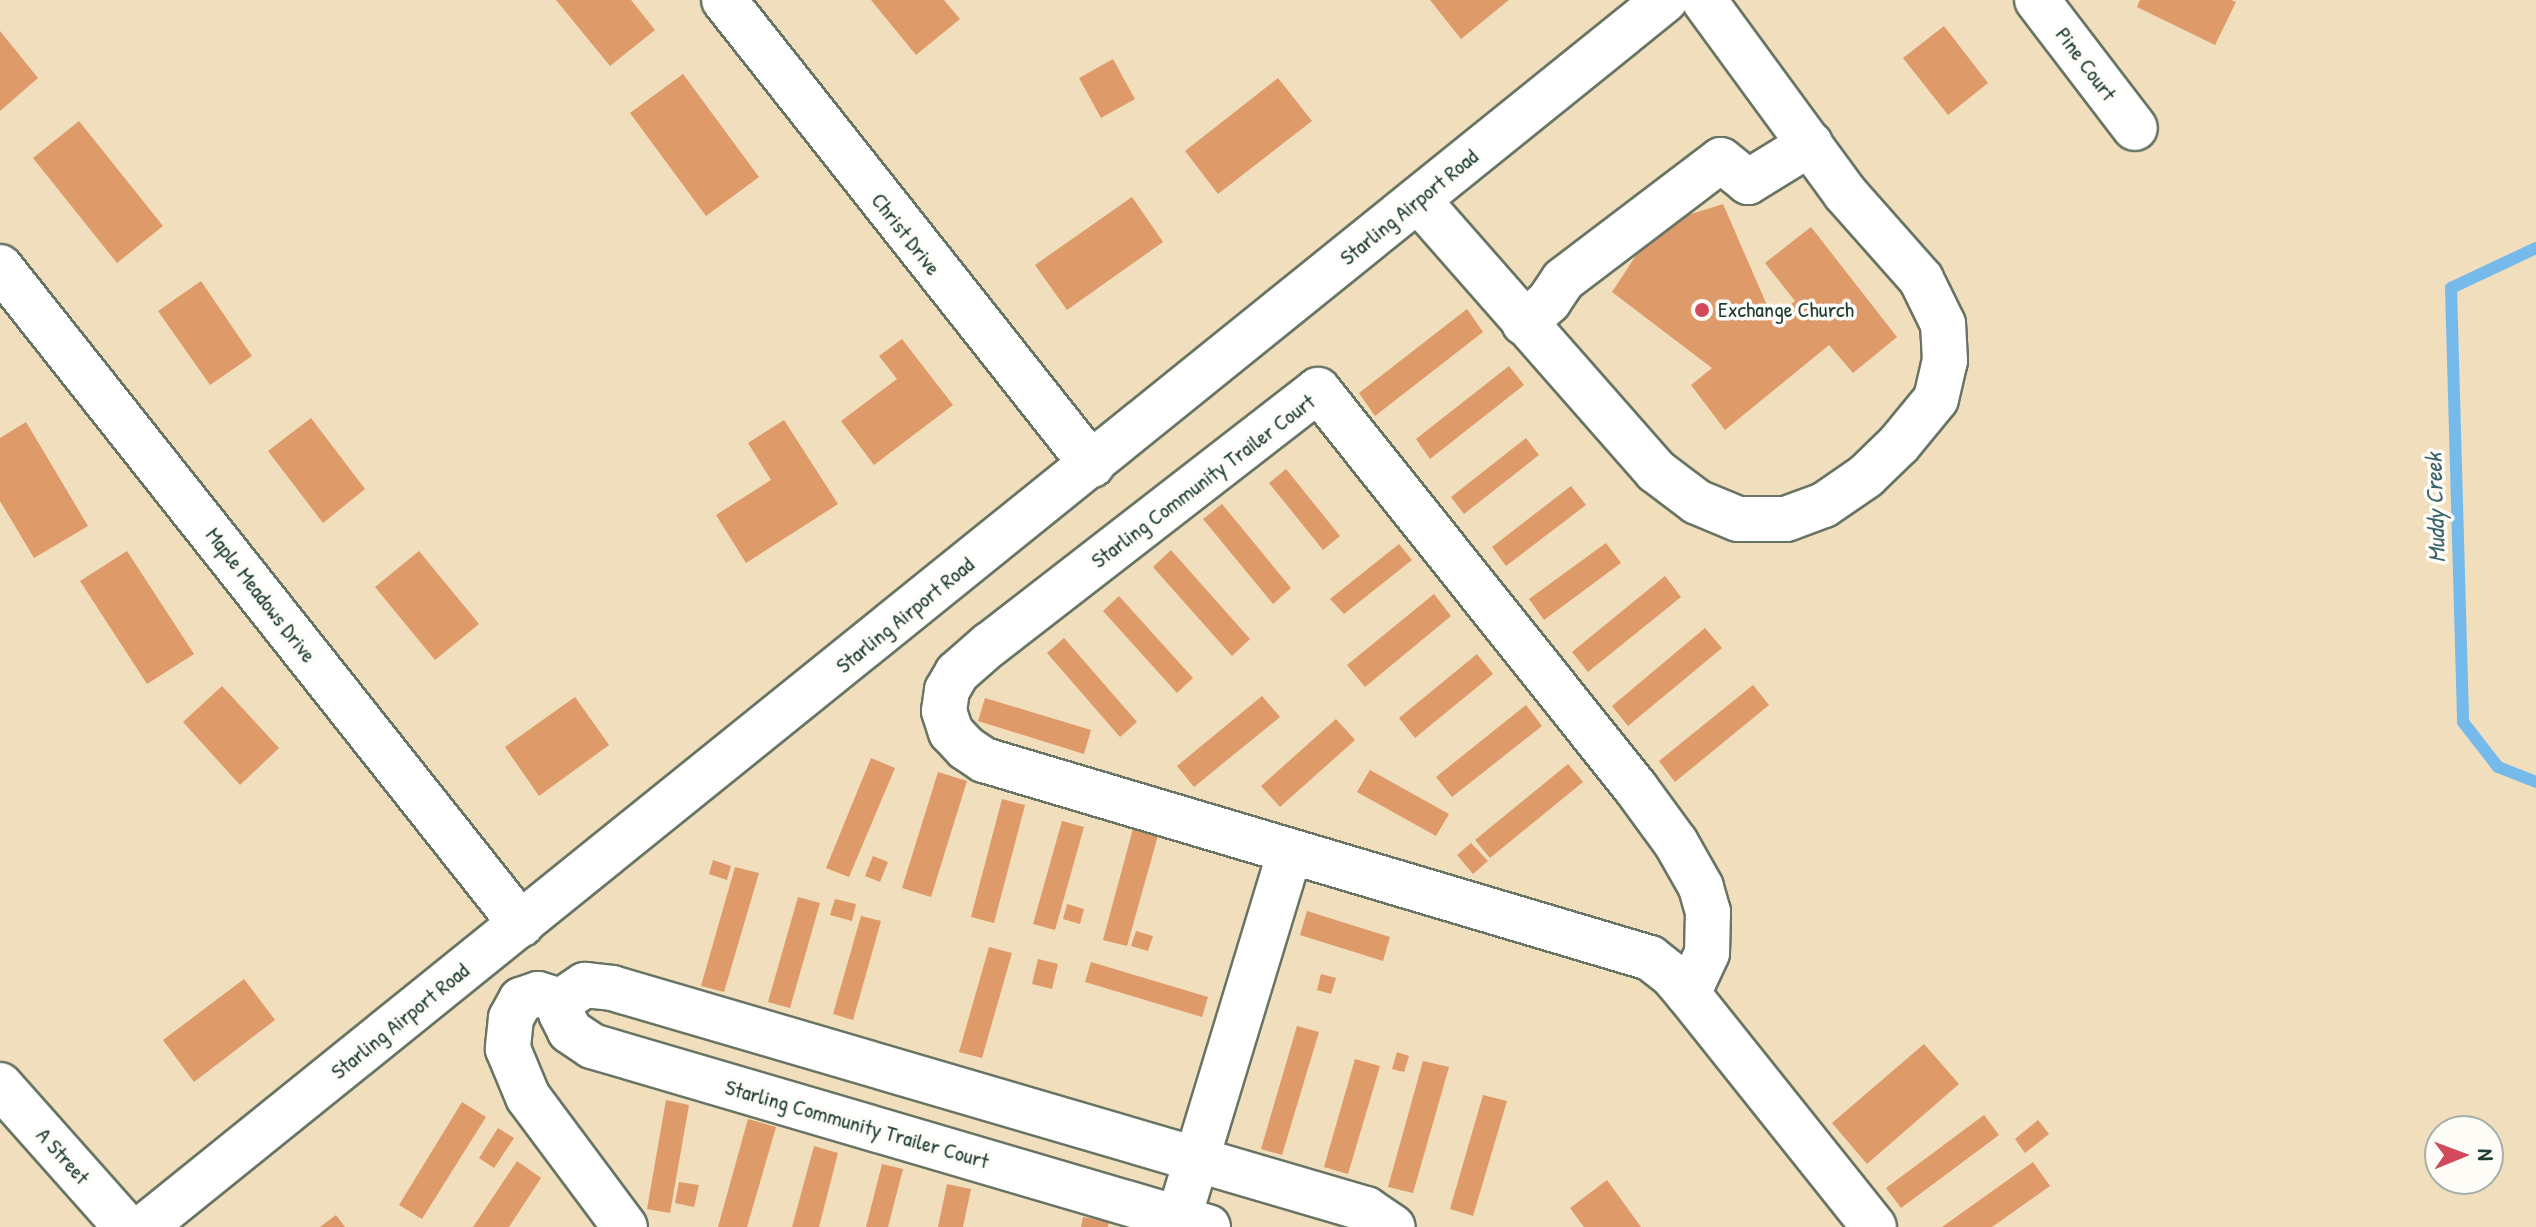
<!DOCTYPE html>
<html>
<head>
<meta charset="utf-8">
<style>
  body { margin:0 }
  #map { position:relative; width:2536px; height:1227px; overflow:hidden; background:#f0debd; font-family:"Patrick Hand",sans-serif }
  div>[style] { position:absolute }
  .stream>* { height:12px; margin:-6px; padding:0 6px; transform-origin:6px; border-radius:6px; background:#76baec }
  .building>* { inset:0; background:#df9a69 }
  .roads { filter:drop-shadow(2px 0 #687564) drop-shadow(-2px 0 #687564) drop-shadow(0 2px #687564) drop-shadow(0 -2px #687564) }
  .minor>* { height:44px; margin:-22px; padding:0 22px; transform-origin:22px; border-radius:22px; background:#fff }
  .dots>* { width:22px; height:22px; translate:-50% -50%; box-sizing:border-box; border:4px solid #fdfcf7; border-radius:50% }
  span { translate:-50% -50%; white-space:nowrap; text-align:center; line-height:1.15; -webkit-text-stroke:7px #fdfcf7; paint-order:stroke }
  .street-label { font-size:22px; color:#1f3d34 }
  .poi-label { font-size:22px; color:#1f3d34 }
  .left { translate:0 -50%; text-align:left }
  .water-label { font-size:24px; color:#39626b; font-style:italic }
  .north { position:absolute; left:2424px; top:1115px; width:80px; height:80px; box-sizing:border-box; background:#fdfcf7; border:2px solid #a4b0a9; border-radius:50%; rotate:89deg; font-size:22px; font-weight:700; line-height:32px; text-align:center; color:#1f3d34 }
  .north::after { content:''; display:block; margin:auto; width:28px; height:36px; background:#d1495b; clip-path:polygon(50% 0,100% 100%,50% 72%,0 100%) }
</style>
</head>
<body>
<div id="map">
  <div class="stream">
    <div style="left:2536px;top:248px;width:94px;rotate:154.8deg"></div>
    <div style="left:2451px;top:288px;width:434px;rotate:88.4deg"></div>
    <div style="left:2463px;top:722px;width:57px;rotate:52.1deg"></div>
    <div style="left:2498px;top:767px;width:41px;rotate:21.5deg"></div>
  </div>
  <div class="building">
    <div style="clip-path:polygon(556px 0,631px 0,655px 30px,610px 66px)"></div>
    <div style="clip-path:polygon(871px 0,944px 0,960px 19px,916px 55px)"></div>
    <div style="clip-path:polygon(1430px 0,1509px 0,1461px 39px)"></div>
    <div style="clip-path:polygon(2140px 0,2231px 0,2236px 2px,2215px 45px,2137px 7px)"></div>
    <div style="clip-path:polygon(1944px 26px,1988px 83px,1948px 115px,1903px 58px)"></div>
    <div style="clip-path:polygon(0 31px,38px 78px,0 111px)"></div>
    <div style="clip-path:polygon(1113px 59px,1135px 99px,1101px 118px,1079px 78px)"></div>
    <div style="clip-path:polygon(683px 74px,759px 177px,706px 216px,630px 113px)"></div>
    <div style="clip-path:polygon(1278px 78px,1312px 121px,1218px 194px,1185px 151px)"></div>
    <div style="clip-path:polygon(79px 121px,163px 226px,117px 263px,33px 158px)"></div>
    <div style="clip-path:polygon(1132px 197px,1163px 242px,1067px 310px,1035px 265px)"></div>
    <div style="clip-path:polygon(1723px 204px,1773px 319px,1795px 301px,1765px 263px,1811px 227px,1897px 337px,1853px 373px,1829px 345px,1725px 430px,1691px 385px,1712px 368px,1612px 292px,1656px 225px)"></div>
    <div style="clip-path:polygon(201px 281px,252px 356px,210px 385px,158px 311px)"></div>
    <div style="clip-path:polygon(1467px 309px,1483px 332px,1375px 416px,1359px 393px)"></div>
    <div style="clip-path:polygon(902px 339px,953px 405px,874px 465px,841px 421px,897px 379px,879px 356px)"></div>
    <div style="clip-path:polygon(1509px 366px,1524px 385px,1430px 459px,1416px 439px)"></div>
    <div style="clip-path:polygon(311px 418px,365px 489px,323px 523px,268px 451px)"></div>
    <div style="clip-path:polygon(784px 420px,838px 504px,746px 563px,716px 515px,771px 480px,748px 443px)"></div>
    <div style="clip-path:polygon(26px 422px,88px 526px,34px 558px,0 501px,0 438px)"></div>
    <div style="clip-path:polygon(1526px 438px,1539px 455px,1464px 514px,1451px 497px)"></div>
    <div style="clip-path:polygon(1286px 469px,1340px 536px,1323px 550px,1269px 483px)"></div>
    <div style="clip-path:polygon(1571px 486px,1586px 505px,1506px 566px,1492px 547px)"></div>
    <div style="clip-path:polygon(1222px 504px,1291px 588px,1273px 604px,1203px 519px)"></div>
    <div style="clip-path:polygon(1606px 543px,1621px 563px,1544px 620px,1529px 599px)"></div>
    <div style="clip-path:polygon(1399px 544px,1412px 560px,1344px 614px,1330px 599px)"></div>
    <div style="clip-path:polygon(1171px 550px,1250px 639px,1232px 656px,1153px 567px)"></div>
    <div style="clip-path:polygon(127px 551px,194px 654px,147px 684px,80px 581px)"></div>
    <div style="clip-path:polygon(419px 551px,479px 624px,435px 660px,375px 587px)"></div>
    <div style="clip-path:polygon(1665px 576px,1681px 597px,1588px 672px,1572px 652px)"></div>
    <div style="clip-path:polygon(1434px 594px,1451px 616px,1365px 687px,1347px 665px)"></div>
    <div style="clip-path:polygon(1119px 596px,1193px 678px,1177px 693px,1103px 611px)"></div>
    <div style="clip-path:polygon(1705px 628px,1722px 648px,1628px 726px,1612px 706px)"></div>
    <div style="clip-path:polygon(1064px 638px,1137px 722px,1120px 737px,1047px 653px)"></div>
    <div style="clip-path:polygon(1477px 654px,1493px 674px,1415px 738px,1399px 718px)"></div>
    <div style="clip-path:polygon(1753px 685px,1769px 705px,1675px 782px,1659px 761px)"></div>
    <div style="clip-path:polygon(222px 686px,279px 748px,240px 785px,183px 722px)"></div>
    <div style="clip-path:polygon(1262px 696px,1280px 717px,1194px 787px,1177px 766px)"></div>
    <div style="clip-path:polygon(575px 697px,609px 745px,539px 796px,505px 747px)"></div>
    <div style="clip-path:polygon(985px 698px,1091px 730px,1084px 754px,978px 721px)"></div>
    <div style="clip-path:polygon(1526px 705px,1542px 726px,1452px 797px,1436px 777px)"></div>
    <div style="clip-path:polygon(1336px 719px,1355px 740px,1280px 807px,1261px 786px)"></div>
    <div style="clip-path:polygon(871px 758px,895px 768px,849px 877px,826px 868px)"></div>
    <div style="clip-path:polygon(1568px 764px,1583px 782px,1490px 858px,1475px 840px)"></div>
    <div style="clip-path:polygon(1370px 770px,1449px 814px,1436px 836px,1357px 792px)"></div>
    <div style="clip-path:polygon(938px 772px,967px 781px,931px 897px,902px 888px)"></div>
    <div style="clip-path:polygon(1002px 799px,1025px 805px,994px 923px,971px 917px)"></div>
    <div style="clip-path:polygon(1062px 821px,1084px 827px,1055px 930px,1033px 924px)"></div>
    <div style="clip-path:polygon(1134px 825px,1159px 832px,1127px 946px,1103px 940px)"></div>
    <div style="clip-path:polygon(1471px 843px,1488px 861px,1473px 874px,1457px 855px)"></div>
    <div style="clip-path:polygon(873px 856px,888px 862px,880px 882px,865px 876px)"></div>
    <div style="clip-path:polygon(713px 860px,731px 866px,727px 880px,709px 874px)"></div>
    <div style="clip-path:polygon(735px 867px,759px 873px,724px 992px,701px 986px)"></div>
    <div style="clip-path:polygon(798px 897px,820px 903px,790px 1008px,768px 1002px)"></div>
    <div style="clip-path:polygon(835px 899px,856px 904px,852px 921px,830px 915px)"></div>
    <div style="clip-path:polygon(1067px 904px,1084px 909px,1080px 924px,1063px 919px)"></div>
    <div style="clip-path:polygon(1307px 911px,1390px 937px,1383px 961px,1300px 935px)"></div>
    <div style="clip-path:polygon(861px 916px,881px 921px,853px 1020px,833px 1014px)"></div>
    <div style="clip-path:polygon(1136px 931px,1153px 936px,1148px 951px,1131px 946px)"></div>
    <div style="clip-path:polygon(989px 947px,1012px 953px,982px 1058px,959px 1052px)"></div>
    <div style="clip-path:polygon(1038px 959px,1058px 964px,1052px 989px,1032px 984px)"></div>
    <div style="clip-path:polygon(1091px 962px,1208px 997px,1202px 1017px,1085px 982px)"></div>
    <div style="clip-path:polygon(1321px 974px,1336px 978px,1331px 994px,1317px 990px)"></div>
    <div style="clip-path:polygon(244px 979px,275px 1020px,194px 1082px,163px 1040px)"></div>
    <div style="clip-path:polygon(1297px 1026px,1319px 1032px,1282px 1155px,1261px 1149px)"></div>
    <div style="clip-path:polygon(1924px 1044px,1959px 1084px,1867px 1164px,1832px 1123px)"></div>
    <div style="clip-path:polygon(1397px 1052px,1409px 1056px,1404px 1072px,1392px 1069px)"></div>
    <div style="clip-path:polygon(1355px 1059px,1380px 1066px,1348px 1174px,1324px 1167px)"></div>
    <div style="clip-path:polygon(1423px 1061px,1449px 1067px,1413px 1193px,1388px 1187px)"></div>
    <div style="clip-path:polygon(1483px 1095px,1507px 1101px,1473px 1216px,1450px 1209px)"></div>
    <div style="clip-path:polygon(666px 1100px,689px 1105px,670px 1213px,647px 1209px)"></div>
    <div style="clip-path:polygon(462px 1102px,486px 1117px,422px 1219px,399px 1205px)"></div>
    <div style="clip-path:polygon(1984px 1115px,1999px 1135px,1901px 1208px,1886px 1188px)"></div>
    <div style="clip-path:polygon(748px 1119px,776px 1127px,747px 1227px,718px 1227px)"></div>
    <div style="clip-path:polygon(2038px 1120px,2049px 1134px,2025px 1153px,2015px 1139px)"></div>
    <div style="clip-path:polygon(498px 1128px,514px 1138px,494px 1168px,479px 1158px)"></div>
    <div style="clip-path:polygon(814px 1146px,838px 1153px,819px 1227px,792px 1227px)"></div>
    <div style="clip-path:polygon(517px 1161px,541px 1178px,509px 1227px,473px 1227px)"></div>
    <div style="clip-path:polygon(2033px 1162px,2050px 1186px,1992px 1227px,1942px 1227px)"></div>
    <div style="clip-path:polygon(882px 1164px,903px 1169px,888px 1227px,866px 1227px)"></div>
    <div style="clip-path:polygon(1607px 1180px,1641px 1227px,1584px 1227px,1570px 1208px)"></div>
    <div style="clip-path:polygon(679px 1182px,699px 1185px,694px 1207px,675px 1203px)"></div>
    <div style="clip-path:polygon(947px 1184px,971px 1189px,963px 1227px,938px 1227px)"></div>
    <div style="clip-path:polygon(336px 1215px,345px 1227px,320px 1227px)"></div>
    <div style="clip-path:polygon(1083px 1217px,1109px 1222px,1108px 1227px,1081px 1227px)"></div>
  </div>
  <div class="roads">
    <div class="minor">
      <div style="left:724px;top:0;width:593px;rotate:51.64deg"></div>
      <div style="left:2037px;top:0;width:161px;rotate:52.6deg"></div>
      <div style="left:1418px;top:200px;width:361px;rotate:48.7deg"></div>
      <div style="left:1656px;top:471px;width:51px;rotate:37.1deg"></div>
      <div style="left:1697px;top:502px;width:44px;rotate:22.5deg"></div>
      <div style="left:1738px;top:519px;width:48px"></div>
      <div style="left:1786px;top:519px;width:40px;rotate:-20.2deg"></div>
      <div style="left:1824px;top:505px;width:51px;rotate:-34.6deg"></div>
      <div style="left:1866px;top:476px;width:46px;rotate:-44.1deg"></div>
      <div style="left:1899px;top:444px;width:58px;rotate:-50.6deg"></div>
      <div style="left:1936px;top:399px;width:39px;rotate:-77deg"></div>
      <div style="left:1945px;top:361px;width:37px;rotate:-93deg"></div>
      <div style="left:1943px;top:324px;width:50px;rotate:-116.1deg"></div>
      <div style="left:1921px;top:279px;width:115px;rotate:-131.5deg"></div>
      <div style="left:1845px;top:193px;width:239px;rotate:-126.2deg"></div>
      <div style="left:0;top:267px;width:839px;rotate:51.59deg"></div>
      <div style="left:1524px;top:323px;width:33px;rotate:-41deg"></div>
      <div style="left:1549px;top:301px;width:25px;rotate:-56deg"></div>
      <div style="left:1563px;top:280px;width:198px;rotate:-37.2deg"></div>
      <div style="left:1721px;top:160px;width:35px;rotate:39deg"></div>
      <div style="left:1748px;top:182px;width:73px;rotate:-31.5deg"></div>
      <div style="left:1688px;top:994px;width:45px;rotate:-65.1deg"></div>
      <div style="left:1707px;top:953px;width:41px;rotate:-88.6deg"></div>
      <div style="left:1708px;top:912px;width:26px;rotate:-106deg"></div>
      <div style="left:1701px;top:887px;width:51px;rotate:-119.6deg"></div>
      <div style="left:1676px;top:843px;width:69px;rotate:-126.2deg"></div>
      <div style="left:1635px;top:787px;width:508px;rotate:-128.61deg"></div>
      <div style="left:1318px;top:390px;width:415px;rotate:142.2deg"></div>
      <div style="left:990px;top:644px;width:44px;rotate:138.7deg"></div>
      <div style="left:957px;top:673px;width:20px;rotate:120deg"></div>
      <div style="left:947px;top:690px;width:21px;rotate:98deg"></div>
      <div style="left:944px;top:711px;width:22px;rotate:72deg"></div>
      <div style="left:951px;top:732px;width:22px;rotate:47deg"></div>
      <div style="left:966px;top:748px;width:22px;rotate:34deg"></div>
      <div style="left:984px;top:760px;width:695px;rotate:16.56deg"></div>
      <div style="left:1650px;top:958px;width:28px;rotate:38deg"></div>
      <div style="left:1672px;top:975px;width:25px;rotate:50deg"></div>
      <div style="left:1688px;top:994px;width:298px;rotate:51.4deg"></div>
      <div style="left:561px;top:1001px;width:24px;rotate:-163deg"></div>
      <div style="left:538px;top:994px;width:18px;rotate:161deg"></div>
      <div style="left:521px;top:1000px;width:21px;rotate:119deg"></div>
      <div style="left:511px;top:1018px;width:31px;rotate:96deg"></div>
      <div style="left:508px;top:1049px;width:52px;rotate:67.4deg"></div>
      <div style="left:528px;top:1097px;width:162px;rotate:53.3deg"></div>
      <div style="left:0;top:1085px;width:190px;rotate:48.4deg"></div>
      <div style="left:144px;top:1227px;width:1954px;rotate:-38.89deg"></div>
      <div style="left:1176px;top:1227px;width:392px;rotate:-73.1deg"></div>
      <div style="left:1208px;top:1227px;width:642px;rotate:-163.63deg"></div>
      <div style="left:592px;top:1046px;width:27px;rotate:-146deg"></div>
      <div style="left:570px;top:1031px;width:20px;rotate:-117deg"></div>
      <div style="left:561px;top:1013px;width:12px;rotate:-90deg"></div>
      <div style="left:561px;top:1001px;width:29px;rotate:-34deg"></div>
      <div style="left:585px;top:985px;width:27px;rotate:6deg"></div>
      <div style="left:612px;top:988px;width:786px;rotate:16.34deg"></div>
      <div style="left:1366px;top:1209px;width:32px;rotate:34deg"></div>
    </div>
  </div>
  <div class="dots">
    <div style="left:1702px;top:310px;background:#d1495b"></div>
  </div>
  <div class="street-label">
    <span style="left:2086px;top:64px;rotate:53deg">Pine Court</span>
    <span style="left:1409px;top:207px;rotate:-39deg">Starling Airport Road</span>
    <span style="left:906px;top:234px;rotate:52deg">Christ Drive</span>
    <span style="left:1203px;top:481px;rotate:-37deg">Starling Community Trailer Court</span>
    <span style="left:261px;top:595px;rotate:52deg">Maple Meadows Drive</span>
    <span style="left:905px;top:615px;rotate:-39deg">Starling Airport Road</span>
    <span style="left:400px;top:1021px;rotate:-39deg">Starling Airport Road</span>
    <span style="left:857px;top:1124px;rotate:16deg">Starling Community Trailer Court</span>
    <span style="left:63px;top:1156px;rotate:48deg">A Street</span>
  </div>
  <div class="poi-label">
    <span class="left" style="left:1718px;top:310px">Exchange Church</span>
  </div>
  <div class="water-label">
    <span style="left:2435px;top:508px;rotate:-92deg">Muddy Creek</span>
  </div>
  <div class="north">N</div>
</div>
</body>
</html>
